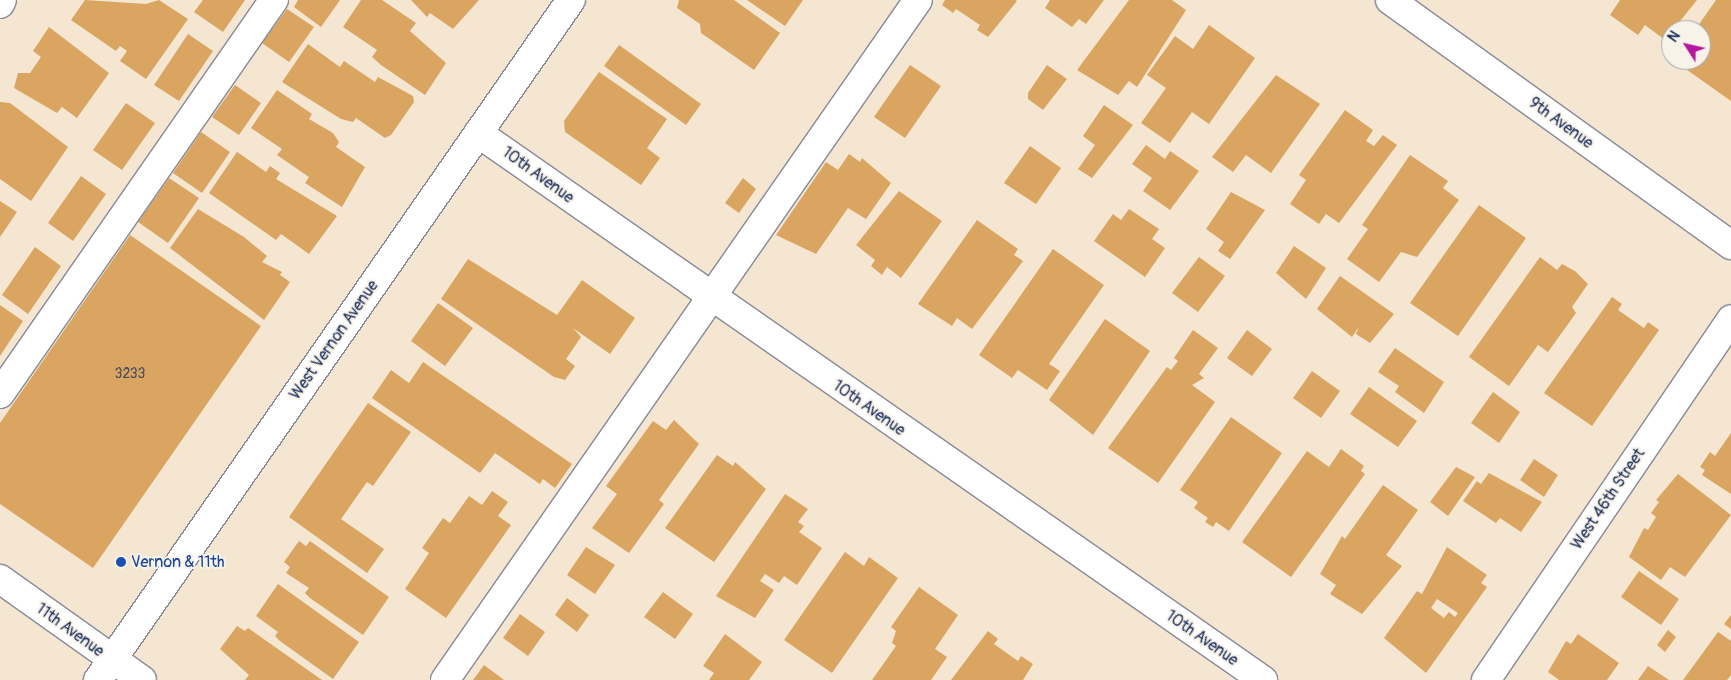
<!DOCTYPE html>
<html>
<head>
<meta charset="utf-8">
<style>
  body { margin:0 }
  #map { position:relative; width:1731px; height:680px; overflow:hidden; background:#f4e6d1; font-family:Pangolin,sans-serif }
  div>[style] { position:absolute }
  .building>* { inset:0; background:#daa561 }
  .roads { filter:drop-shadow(1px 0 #888a98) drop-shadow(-1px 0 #888a98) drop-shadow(0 1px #888a98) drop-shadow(0 -1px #888a98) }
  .minor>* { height:28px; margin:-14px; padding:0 14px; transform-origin:14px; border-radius:14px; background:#fff }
  .major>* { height:28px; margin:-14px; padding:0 14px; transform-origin:14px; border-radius:14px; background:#fff }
  .dots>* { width:14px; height:14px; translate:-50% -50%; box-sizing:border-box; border:2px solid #f7f3e8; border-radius:50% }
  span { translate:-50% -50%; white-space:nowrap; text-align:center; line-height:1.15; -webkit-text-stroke:4px #f7f3e8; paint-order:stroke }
  .number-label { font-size:14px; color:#4b4c5f }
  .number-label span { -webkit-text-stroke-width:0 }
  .street-label { font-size:16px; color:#1b2f5e }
  .transit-label { font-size:16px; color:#164399 }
  .left { translate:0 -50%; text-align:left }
  .north { position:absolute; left:1661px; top:20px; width:50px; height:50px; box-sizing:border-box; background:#f7f3e8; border:1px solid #9fa5b1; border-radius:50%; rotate:305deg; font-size:14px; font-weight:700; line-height:20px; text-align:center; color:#1b2f5e }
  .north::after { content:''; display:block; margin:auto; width:18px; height:22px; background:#b5179e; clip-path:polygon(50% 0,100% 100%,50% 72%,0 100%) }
</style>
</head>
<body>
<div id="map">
  <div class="building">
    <div style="clip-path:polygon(85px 0,146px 4px,159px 0,188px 19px,146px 79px,120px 61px,127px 51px,120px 46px,116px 51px,71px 20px)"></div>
    <div style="clip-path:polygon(203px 0,245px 0,223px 32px,194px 12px)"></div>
    <div style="clip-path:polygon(298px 0,340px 0,321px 27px,294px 7px)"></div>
    <div style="clip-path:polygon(361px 0,382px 0,416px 23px,410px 31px,446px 63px,425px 95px,381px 65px,372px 57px,377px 50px,343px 27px)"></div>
    <div style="clip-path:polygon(411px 0,479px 0,453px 29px,430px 13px,427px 17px)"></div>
    <div style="clip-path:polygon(679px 0,734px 0,780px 33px,754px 70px,701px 33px,700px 24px,677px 8px)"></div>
    <div style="clip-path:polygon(747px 0,803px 0,785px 26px)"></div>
    <div style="clip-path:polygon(945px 0,1015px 0,1017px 1px,988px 37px,977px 30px,980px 25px,956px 9px,953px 13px,942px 5px)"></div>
    <div style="clip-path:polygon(1050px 0,1104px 0,1086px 24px,1079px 19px,1072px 27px,1045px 8px)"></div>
    <div style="clip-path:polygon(1129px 0,1172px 0,1186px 10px,1137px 87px,1129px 81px,1118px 95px,1077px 70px)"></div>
    <div style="clip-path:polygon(1620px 0,1697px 0,1665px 40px,1645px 25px,1638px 35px,1610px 15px)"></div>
    <div style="clip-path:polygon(1716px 0,1731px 0,1731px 101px,1673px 60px,1701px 60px,1701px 30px,1695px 30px)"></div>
    <div style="clip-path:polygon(287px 9px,314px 27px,289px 62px,262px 43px)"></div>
    <div style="clip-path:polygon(1209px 25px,1255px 58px,1209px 124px,1192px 112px,1170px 143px,1141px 123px,1166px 88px,1147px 75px,1175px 36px,1193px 49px)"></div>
    <div style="clip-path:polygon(49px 27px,109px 73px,77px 118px,62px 107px,57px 113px,14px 88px,18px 73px,30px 73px,41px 57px,33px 51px)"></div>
    <div style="clip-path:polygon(188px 34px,213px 51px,179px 101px,154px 85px)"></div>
    <div style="clip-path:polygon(308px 44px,340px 67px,344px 61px,375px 82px,378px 77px,413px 96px,414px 102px,391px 135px,385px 138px,356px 118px,353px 122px,341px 119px,282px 82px)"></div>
    <div style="clip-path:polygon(619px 45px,701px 104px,686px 125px,604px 66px)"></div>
    <div style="clip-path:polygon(910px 65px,941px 86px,905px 138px,874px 117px)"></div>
    <div style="clip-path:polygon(1047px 65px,1067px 79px,1043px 110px,1028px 99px,1028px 93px)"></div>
    <div style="clip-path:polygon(599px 72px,667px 119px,647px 148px,660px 158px,641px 185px,565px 132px,564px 121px)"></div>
    <div style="clip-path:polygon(1276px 75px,1320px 104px,1271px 173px,1246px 155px,1233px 172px,1212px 157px)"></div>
    <div style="clip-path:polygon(235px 85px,261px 103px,239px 135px,212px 117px)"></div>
    <div style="clip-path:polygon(277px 90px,312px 114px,309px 119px,333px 133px,339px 142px,336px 147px,365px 167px,342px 207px,305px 183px,309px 177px,277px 155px,282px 149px,251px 128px)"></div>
    <div style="clip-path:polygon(0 102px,10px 103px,68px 147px,31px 201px,0 179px)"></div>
    <div style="clip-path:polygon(126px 103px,155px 123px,122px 170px,93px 150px)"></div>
    <div style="clip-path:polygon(1104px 105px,1133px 125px,1092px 178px,1078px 169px,1095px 145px,1083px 136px)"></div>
    <div style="clip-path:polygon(1345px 110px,1373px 130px,1366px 141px,1374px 146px,1383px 135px,1397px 145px,1339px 223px,1326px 214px,1319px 224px,1290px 204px,1306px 180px,1299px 175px)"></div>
    <div style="clip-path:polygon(201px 132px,230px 152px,202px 193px,173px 173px)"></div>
    <div style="clip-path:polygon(1146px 145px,1165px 159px,1170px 151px,1199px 171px,1170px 210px,1143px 191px,1152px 178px,1132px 164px)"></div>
    <div style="clip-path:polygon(1030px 146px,1061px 168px,1036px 204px,1004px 183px)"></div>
    <div style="clip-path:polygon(237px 152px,266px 172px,270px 166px,280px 173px,276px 179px,337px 216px,309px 254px,281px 234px,276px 240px,209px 193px)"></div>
    <div style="clip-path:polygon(849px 154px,860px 162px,862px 158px,891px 183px,866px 219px,848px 208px,816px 254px,776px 235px,826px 162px,838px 170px)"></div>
    <div style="clip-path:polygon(1410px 155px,1448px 181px,1443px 188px,1459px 200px,1417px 257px,1401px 252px,1379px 282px,1347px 259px,1368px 229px,1362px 225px)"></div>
    <div style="clip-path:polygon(81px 176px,106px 194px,73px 241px,48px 223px)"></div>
    <div style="clip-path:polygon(169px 178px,199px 198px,168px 243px,138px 222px)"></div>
    <div style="clip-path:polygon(743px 178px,756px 189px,739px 213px,725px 203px)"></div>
    <div style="clip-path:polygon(899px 191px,942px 221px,901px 278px,887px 267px,882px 275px,871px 266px,875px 260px,856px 245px)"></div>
    <div style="clip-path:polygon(1231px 192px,1265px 210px,1230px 259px,1218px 251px,1224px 242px,1206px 229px)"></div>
    <div style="clip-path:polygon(0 201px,17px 212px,0 237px)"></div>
    <div style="clip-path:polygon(1479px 205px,1526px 238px,1458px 336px,1410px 303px)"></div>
    <div style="clip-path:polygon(198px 209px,244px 237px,267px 256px,262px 262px,282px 272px,280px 275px,290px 282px,264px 320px,170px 248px)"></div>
    <div style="clip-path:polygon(1129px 209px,1159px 229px,1152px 239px,1165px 248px,1145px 277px,1094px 241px,1113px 214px,1121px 220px)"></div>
    <div style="clip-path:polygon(977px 220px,1018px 249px,1014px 255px,1023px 261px,972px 329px,957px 318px,952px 326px,918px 304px)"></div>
    <div style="clip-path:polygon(130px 235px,261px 326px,93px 568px,0 504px,0 423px)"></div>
    <div style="clip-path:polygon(1294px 246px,1326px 268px,1306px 299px,1276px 273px)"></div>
    <div style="clip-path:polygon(35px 247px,61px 266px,28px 314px,2px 295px)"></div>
    <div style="clip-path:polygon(1053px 249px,1104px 285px,1049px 364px,1060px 371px,1047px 390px,1018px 370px,1012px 378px,979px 355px)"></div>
    <div style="clip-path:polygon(1199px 257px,1225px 276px,1198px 312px,1172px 293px)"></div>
    <div style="clip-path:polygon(1540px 257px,1557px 270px,1562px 264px,1575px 271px,1588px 284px,1572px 307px,1576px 313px,1548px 352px,1538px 345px,1509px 386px,1469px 357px)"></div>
    <div style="clip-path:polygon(468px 259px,557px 315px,582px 280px,635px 318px,610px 354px,573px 328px,581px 337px,566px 359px,575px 366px,565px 380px,554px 377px,441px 299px)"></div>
    <div style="clip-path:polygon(1340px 276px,1394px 314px,1370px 343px,1356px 334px,1359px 327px,1352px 337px,1317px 309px)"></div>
    <div style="clip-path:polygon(1612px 297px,1622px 304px,1618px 310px,1644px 328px,1648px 322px,1659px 330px,1592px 426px,1544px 393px)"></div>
    <div style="clip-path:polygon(438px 303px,473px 328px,445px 366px,411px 341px)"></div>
    <div style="clip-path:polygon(0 305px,23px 321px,0 356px)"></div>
    <div style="clip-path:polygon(1105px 319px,1150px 351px,1093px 435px,1049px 400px)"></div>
    <div style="clip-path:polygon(1193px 330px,1218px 348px,1199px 374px,1204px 378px,1192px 385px,1215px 402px,1158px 483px,1108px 448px,1167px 367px,1171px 370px,1178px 361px,1174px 358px)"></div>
    <div style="clip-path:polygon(1247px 330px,1272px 349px,1252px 376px,1227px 358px)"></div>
    <div style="clip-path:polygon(1395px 348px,1444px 382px,1424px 413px,1395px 392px,1399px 386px,1378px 372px)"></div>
    <div style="clip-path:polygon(423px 362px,572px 464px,555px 488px,543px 479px,540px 484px,495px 453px,480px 473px,372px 398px,391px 370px,409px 383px)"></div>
    <div style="clip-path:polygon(1312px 371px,1340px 391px,1321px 418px,1293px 398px)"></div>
    <div style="clip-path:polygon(1369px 387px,1417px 421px,1398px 447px,1350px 414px)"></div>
    <div style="clip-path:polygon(1493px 392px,1520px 412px,1499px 443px,1471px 423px)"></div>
    <div style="clip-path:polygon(368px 403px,411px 432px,373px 486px,367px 482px,341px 519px,384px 549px,367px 573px,289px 517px)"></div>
    <div style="clip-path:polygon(1231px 417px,1282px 453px,1229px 531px,1216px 522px,1213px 527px,1205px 522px,1208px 518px,1194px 508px,1198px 502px,1180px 490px)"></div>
    <div style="clip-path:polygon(674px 420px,699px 444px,659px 500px,664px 504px,629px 553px,592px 528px,617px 494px,606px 486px,653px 421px,666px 430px)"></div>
    <div style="clip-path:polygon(1731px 433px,1731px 494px,1702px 475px,1705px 470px,1700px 467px,1710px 452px,1715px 456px)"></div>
    <div style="clip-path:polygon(1341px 449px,1364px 466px,1361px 471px,1365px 474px,1291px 577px,1242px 542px,1307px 451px,1329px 467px)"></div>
    <div style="clip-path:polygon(717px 455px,733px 466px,735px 462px,766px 489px,714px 562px,665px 528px)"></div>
    <div style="clip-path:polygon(1534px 459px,1558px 475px,1544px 497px,1520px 480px)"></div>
    <div style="clip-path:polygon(1456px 467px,1475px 477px,1448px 516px,1430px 502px)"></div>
    <div style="clip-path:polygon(1489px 473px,1542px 502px,1521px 532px,1500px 518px,1496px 523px,1463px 501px,1477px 481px,1481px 484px)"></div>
    <div style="clip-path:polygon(1678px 474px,1731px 515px,1685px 577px,1670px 567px,1661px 580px,1629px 557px,1644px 528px,1648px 530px,1656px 517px,1651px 513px,1659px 502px,1656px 500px)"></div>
    <div style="clip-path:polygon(1383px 485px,1418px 510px,1386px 555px,1402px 566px,1362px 614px,1330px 594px,1336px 585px,1320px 574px,1342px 536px,1345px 539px)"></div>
    <div style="clip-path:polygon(492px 491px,508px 502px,498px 516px,511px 525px,446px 618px,405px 589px,429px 553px,422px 548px,443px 518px,450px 523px,469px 496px,482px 505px)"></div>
    <div style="clip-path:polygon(785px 494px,808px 509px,798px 522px,804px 526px,799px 532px,822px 548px,797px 585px,784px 576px,779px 583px,765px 574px,760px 581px,774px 590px,755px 618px,716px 596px)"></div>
    <div style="clip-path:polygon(299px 541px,306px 546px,310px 541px,389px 597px,363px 635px,310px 598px,305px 593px,309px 588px,286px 573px,290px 567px,284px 562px)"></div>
    <div style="clip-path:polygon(586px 547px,615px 565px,595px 594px,567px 575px)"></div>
    <div style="clip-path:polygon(evenodd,1447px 547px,1487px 575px,1481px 583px,1487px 587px,1426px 673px,1384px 638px,1417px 591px,1422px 594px,1447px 547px,1437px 599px,1458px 613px,1455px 617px,1449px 612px,1444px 618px,1431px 608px,1437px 599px)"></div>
    <div style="clip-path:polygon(845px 552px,864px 566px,869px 557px,898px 578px,832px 673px,784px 640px)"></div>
    <div style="clip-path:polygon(1639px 571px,1679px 599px,1661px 625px,1621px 597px)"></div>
    <div style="clip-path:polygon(278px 584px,359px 642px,333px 679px,280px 641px,275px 636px,278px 632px,256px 616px)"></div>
    <div style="clip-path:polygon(919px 587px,958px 615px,935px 649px,947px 657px,931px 680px,872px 680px,896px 646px,892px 643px,896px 631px,891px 627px)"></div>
    <div style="clip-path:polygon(663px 592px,693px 614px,675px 639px,644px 617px)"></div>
    <div style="clip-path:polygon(567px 598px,589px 615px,577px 632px,555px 615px)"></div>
    <div style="clip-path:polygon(520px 614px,545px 632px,528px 656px,503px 638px)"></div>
    <div style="clip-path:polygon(1731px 615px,1731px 629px,1724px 624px)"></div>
    <div style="clip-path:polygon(237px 626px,245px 631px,248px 628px,322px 680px,245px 680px,249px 675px,220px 649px)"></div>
    <div style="clip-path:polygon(1668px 630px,1676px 637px,1665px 652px,1657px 645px)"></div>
    <div style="clip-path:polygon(988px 631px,998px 639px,994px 644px,1018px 661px,1021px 656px,1033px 664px,1023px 680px,951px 680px)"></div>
    <div style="clip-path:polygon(1718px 632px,1731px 641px,1731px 675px,1727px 680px,1683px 680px)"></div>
    <div style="clip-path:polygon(725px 634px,762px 662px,749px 680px,709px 680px,714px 673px,703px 666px)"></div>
    <div style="clip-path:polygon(1578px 634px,1619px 663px,1607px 680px,1559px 680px,1548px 672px,1566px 641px,1571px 644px)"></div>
    <div style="clip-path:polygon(484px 665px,504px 680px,473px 680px)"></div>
    <div style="clip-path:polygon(1648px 666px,1669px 680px,1638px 680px)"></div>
  </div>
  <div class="roads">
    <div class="minor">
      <div style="left:1390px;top:0;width:420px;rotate:35.7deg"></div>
      <div style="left:0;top:4px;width:4px;rotate:-63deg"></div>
      <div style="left:478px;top:133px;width:957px;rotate:34.87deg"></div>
      <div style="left:0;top:394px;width:480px;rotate:-55.2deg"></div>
      <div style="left:0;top:579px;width:174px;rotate:35.4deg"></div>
      <div style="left:445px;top:680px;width:828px;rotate:-55.18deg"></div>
      <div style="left:1486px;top:680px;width:436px;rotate:-55.8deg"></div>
    </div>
    <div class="major">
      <div style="left:98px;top:680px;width:828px;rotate:-55.18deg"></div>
    </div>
  </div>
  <div class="dots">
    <div style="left:121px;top:562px;background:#1a4fb4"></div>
  </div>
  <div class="number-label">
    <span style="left:130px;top:374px">3233</span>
  </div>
  <div class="street-label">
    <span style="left:1561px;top:123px;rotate:36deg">9th Avenue</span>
    <span style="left:538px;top:175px;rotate:36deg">10th Avenue</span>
    <span style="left:334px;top:340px;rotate:-55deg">West Vernon Avenue</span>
    <span style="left:869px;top:408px;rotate:35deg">10th Avenue</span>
    <span style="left:1608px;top:499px;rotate:-56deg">West 46th Street</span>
    <span style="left:70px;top:630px;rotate:36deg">11th Avenue</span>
    <span style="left:1202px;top:638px;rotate:35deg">10th Avenue</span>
  </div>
  <div class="transit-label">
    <span class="left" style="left:131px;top:562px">Vernon &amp; 11th</span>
  </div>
  <div class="north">N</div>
</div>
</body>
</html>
